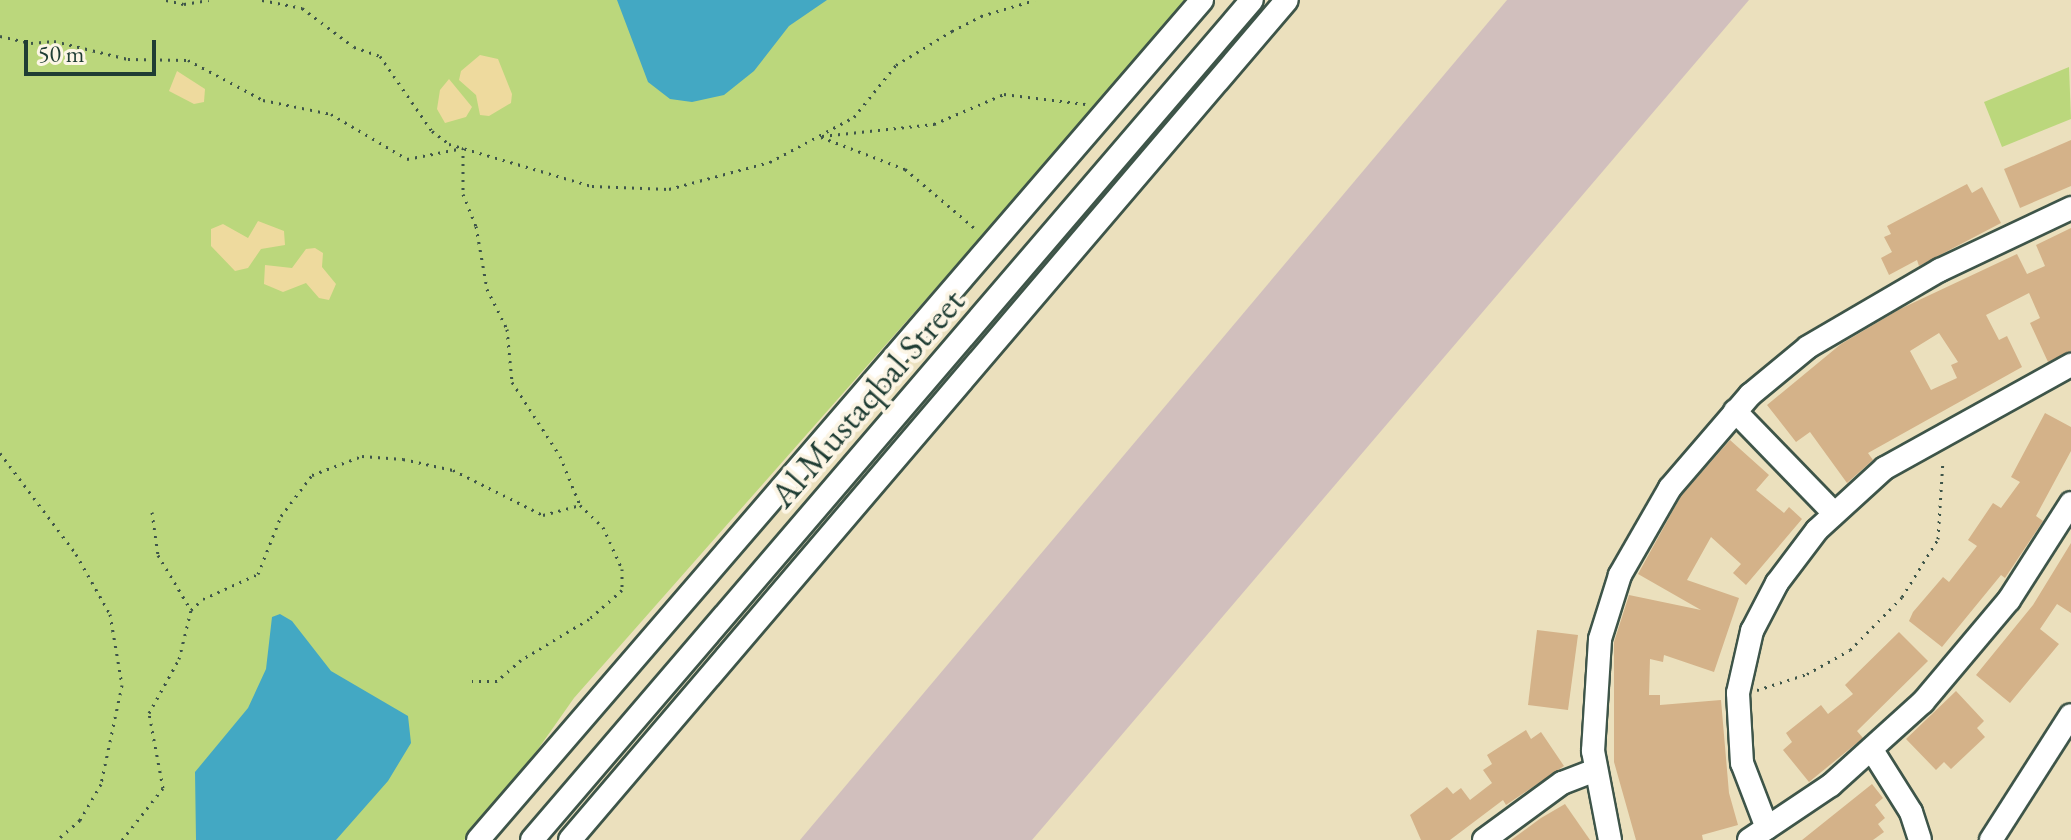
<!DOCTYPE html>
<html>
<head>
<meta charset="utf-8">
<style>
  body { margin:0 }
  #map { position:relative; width:2071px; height:840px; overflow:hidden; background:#ebe0bd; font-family:"EB Garamond",serif }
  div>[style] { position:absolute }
  .industrial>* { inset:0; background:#d1bfbd }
  .green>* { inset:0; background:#bbd77c }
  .sand>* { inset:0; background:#eeda9e }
  .water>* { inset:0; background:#43a8c3 }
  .building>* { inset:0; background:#d4b289 }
  .path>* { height:3px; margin-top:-1.5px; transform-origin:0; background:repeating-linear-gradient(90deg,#3e5549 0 2px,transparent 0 8px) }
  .roads { filter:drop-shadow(2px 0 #3e5549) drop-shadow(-2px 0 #3e5549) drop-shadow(0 2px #3e5549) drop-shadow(0 -2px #3e5549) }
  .minor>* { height:22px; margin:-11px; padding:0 11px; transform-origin:11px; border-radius:11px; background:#fff }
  span { translate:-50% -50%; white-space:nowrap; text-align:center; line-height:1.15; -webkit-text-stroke:8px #fcf5e5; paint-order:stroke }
  .street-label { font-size:36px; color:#1f3d34 }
  .scale { position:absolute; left:24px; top:40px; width:132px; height:36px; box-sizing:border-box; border:4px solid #1f3d34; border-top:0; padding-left:10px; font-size:24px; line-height:28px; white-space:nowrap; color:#1f3d34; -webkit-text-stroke:6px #fcf5e5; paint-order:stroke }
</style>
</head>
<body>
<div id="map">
  <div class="industrial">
    <div style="clip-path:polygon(1507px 0,1749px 0,1032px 840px,800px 840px)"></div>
  </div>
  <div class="green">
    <div style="clip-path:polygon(0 0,1190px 0,574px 698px,510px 789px,464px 840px,0 840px)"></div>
    <div style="clip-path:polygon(2069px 67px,2071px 119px,2002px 147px,1984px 102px)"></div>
  </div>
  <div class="sand">
    <div style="clip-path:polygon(480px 55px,498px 59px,512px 94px,511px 103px,489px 116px,480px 115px,476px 95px,459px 80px,461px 71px)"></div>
    <div style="clip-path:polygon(177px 71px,205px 89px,204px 102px,194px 104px,169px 91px)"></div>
    <div style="clip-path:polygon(449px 79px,472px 107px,466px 117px,445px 123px,437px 109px,440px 90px)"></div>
    <div style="clip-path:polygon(258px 221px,284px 231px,285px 245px,261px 249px,248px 268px,235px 271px,211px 246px,211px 229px,223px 224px,248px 238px)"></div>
    <div style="clip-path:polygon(315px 248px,323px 253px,322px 267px,336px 284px,329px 300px,319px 298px,306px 283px,283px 292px,264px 284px,265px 265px,292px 268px,306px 249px)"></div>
  </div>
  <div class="water">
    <div style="clip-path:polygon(617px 0,827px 0,789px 26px,754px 71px,724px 95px,692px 102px,670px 99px,648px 82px)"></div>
    <div style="clip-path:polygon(280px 614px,292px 621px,331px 671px,408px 716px,411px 743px,388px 781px,336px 840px,196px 840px,195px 772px,248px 708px,266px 669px,272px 617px)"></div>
  </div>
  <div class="building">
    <div style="clip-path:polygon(2071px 140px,2071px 186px,2020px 208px,2004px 169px)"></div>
    <div style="clip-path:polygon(1967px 184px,1972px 193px,1982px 187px,2001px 223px,1919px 266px,1917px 260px,1889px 275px,1881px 258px,1892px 252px,1884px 237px,1891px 234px,1887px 226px)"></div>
    <div style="clip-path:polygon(evenodd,2071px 228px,2071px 351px,2048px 362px,2030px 323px,2040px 318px,2029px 293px,1986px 315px,1999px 340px,2007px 336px,2022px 367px,1868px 453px,1873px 460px,1847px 483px,1810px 432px,1796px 442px,1767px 405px,1841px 344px,1900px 309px,2017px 254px,2027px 274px,2045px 266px,2036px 245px,2071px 228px,1939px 333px,1958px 362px,1951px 365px,1957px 378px,1931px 390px,1910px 351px,1939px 333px)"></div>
    <div style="clip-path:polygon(2045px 413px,2071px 427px,2071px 451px,2036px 516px,2043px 521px,2005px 578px,2001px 575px,1942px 647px,1909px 621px,1913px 612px,1943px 577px,1949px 582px,1977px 546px,1968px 540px,1993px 503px,2001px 508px,2020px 482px,2011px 477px)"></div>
    <div style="clip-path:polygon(1730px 440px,1769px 475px,1756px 490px,1784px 513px,1789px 507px,1802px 519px,1746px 585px,1733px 573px,1741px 564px,1711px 537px,1687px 580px,1739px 598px,1714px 672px,1664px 655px,1663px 662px,1650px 659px,1649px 695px,1660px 695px,1660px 705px,1721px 700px,1729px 793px,1738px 825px,1702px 835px,1703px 840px,1636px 840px,1614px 762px,1614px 642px,1629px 595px,1701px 610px,1638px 574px,1681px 496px)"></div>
    <div style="clip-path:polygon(2071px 543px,2071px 613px,2057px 604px,2040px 629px,2059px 644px,2010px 703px,1976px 675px,2033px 605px)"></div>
    <div style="clip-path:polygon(1537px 630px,1578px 635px,1568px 710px,1528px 705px)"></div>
    <div style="clip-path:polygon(1899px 632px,1928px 661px,1857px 731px,1863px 738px,1809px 782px,1783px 750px,1792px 742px,1786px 733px,1821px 705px,1828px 714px,1853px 694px,1845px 685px)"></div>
    <div style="clip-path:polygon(1956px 691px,1984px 721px,1977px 728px,1985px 737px,1951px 769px,1944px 762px,1936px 770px,1906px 739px)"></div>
    <div style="clip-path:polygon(1526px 730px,1531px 739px,1541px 732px,1564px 766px,1506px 805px,1503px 800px,1450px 840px,1421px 840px,1410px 815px,1447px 787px,1453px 794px,1461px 788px,1470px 800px,1492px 783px,1483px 770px,1492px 764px,1487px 755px)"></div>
    <div style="clip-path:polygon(1872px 784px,1883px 798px,1875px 805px,1885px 818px,1878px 824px,1884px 832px,1873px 840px,1802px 840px)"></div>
    <div style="clip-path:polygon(1565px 804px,1590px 840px,1511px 840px,1541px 818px)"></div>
  </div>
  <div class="path">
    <div style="left:166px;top:0;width:18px;rotate:13deg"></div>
    <div style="left:184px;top:4px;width:25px;rotate:-9deg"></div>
    <div style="left:262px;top:0;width:41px;rotate:11.3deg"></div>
    <div style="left:302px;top:8px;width:65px;rotate:36.9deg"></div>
    <div style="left:354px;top:47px;width:28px;rotate:19deg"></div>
    <div style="left:380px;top:56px;width:91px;rotate:55.3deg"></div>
    <div style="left:432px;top:131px;width:21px;rotate:37deg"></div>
    <div style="left:449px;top:144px;width:149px;rotate:16.4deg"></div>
    <div style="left:592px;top:186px;width:77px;rotate:2.2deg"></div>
    <div style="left:669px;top:189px;width:105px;rotate:-15deg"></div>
    <div style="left:770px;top:162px;width:95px;rotate:-28.2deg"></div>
    <div style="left:854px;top:117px;width:67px;rotate:-51.1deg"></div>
    <div style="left:896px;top:65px;width:66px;rotate:-31.3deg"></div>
    <div style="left:952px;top:31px;width:33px;rotate:-27deg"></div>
    <div style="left:981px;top:16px;width:56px;rotate:-16.5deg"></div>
    <div style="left:0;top:36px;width:32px;rotate:13deg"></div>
    <div style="left:31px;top:43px;width:23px;rotate:-5deg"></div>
    <div style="left:54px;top:41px;width:76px;rotate:13.7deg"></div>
    <div style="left:128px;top:59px;width:60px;rotate:1deg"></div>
    <div style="left:188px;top:60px;width:85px;rotate:28.1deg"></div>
    <div style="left:263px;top:100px;width:69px;rotate:11.6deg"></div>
    <div style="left:331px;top:114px;width:88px;rotate:30.6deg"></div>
    <div style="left:407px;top:159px;width:57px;rotate:-11.1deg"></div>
    <div style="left:463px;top:148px;width:46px;rotate:90deg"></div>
    <div style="left:463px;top:194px;width:35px;rotate:68deg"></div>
    <div style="left:476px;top:226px;width:64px;rotate:80.1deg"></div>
    <div style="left:487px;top:289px;width:45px;rotate:63.4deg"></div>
    <div style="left:507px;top:329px;width:53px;rotate:84.6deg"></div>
    <div style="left:512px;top:382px;width:88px;rotate:57deg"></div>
    <div style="left:560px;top:456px;width:53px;rotate:67.8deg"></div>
    <div style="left:580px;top:505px;width:32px;rotate:44deg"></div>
    <div style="left:603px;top:527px;width:46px;rotate:65.7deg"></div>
    <div style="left:622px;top:569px;width:21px;rotate:90deg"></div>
    <div style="left:622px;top:590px;width:44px;rotate:138.7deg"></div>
    <div style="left:589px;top:619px;width:79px;rotate:148.9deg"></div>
    <div style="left:521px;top:660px;width:32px;rotate:139deg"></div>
    <div style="left:497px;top:681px;width:25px;rotate:180deg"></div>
    <div style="left:822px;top:136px;width:113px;rotate:-6.1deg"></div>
    <div style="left:934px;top:124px;width:76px;rotate:-23.2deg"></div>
    <div style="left:1004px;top:94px;width:82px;rotate:7deg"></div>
    <div style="left:821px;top:137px;width:90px;rotate:20.9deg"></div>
    <div style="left:905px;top:169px;width:94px;rotate:40.3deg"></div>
    <div style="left:0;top:453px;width:126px;rotate:53deg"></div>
    <div style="left:76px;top:554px;width:69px;rotate:60.5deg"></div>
    <div style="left:110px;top:614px;width:72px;rotate:80.4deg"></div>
    <div style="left:122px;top:685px;width:101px;rotate:102deg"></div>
    <div style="left:101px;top:784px;width:42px;rotate:120.3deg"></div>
    <div style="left:80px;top:820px;width:30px;rotate:139deg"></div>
    <div style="left:152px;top:512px;width:43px;rotate:82.1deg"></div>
    <div style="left:158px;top:555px;width:64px;rotate:59deg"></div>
    <div style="left:1757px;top:690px;width:52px;rotate:-17.7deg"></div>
    <div style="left:1807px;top:674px;width:49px;rotate:-29.2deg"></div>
    <div style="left:1850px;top:650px;width:74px;rotate:-45.5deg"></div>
    <div style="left:1902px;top:597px;width:68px;rotate:-58.2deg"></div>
    <div style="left:1938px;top:539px;width:79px;rotate:-86.4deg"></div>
    <div style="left:122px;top:840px;width:66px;rotate:-51.7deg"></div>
    <div style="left:163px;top:788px;width:76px;rotate:-100.6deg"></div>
    <div style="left:149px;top:713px;width:62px;rotate:-60.9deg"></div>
    <div style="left:179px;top:659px;width:50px;rotate:-76.2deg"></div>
    <div style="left:191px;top:610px;width:16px;rotate:-43deg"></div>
    <div style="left:203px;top:599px;width:60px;rotate:-24.4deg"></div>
    <div style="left:258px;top:574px;width:62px;rotate:-68.4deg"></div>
    <div style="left:281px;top:516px;width:51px;rotate:-52.9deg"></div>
    <div style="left:312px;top:475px;width:53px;rotate:-20.8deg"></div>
    <div style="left:362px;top:456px;width:41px;rotate:4.2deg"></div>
    <div style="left:403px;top:459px;width:51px;rotate:12.4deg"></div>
    <div style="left:453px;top:470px;width:101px;rotate:26.6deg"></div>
    <div style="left:543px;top:515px;width:38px;rotate:-15deg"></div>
  </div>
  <div class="roads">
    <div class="minor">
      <div style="left:1735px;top:411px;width:142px;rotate:45.9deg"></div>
      <div style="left:1872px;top:750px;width:73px;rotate:57.8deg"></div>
      <div style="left:1911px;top:812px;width:29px;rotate:72deg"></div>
      <div style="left:1767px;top:828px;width:70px;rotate:-111deg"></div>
      <div style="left:1742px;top:763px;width:70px;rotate:-93.3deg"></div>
      <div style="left:1738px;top:693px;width:64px;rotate:-77.3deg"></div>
      <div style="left:1752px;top:631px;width:54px;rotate:-62.5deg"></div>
      <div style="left:1777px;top:583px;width:66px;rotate:-53deg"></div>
      <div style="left:1817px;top:530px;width:92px;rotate:-42.4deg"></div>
      <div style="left:1885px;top:468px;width:213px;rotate:-29deg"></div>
      <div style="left:478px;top:840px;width:1109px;rotate:-49.24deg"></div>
      <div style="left:532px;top:840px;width:1106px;rotate:-49.4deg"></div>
      <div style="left:570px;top:840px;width:1104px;rotate:-49.52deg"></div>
      <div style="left:1484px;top:840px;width:97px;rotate:-36.2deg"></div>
      <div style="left:1562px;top:783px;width:34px;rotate:-21deg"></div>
      <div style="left:1610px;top:840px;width:91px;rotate:-100.8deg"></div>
      <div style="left:1593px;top:751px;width:112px;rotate:-86.4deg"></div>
      <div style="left:1600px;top:639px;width:67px;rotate:-72.6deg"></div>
      <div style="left:1620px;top:575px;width:100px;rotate:-60.1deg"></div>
      <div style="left:1670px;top:488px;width:123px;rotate:-49.3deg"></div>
      <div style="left:1750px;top:395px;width:75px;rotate:-39.6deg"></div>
      <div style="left:1808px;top:347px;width:153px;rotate:-30.3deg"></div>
      <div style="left:1940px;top:270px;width:145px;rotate:-25.3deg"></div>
      <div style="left:1749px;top:840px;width:99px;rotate:-33.9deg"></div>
      <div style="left:1831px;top:785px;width:124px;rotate:-42.1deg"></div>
      <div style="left:1923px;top:702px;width:133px;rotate:-49.9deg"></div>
      <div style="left:2009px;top:600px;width:115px;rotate:-57.4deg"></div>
      <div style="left:1991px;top:840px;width:148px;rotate:-57.4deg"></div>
    </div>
  </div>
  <div class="street-label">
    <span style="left:867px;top:398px;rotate:-49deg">Al Mustaqbal Street</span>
  </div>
  <div class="scale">50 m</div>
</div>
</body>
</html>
